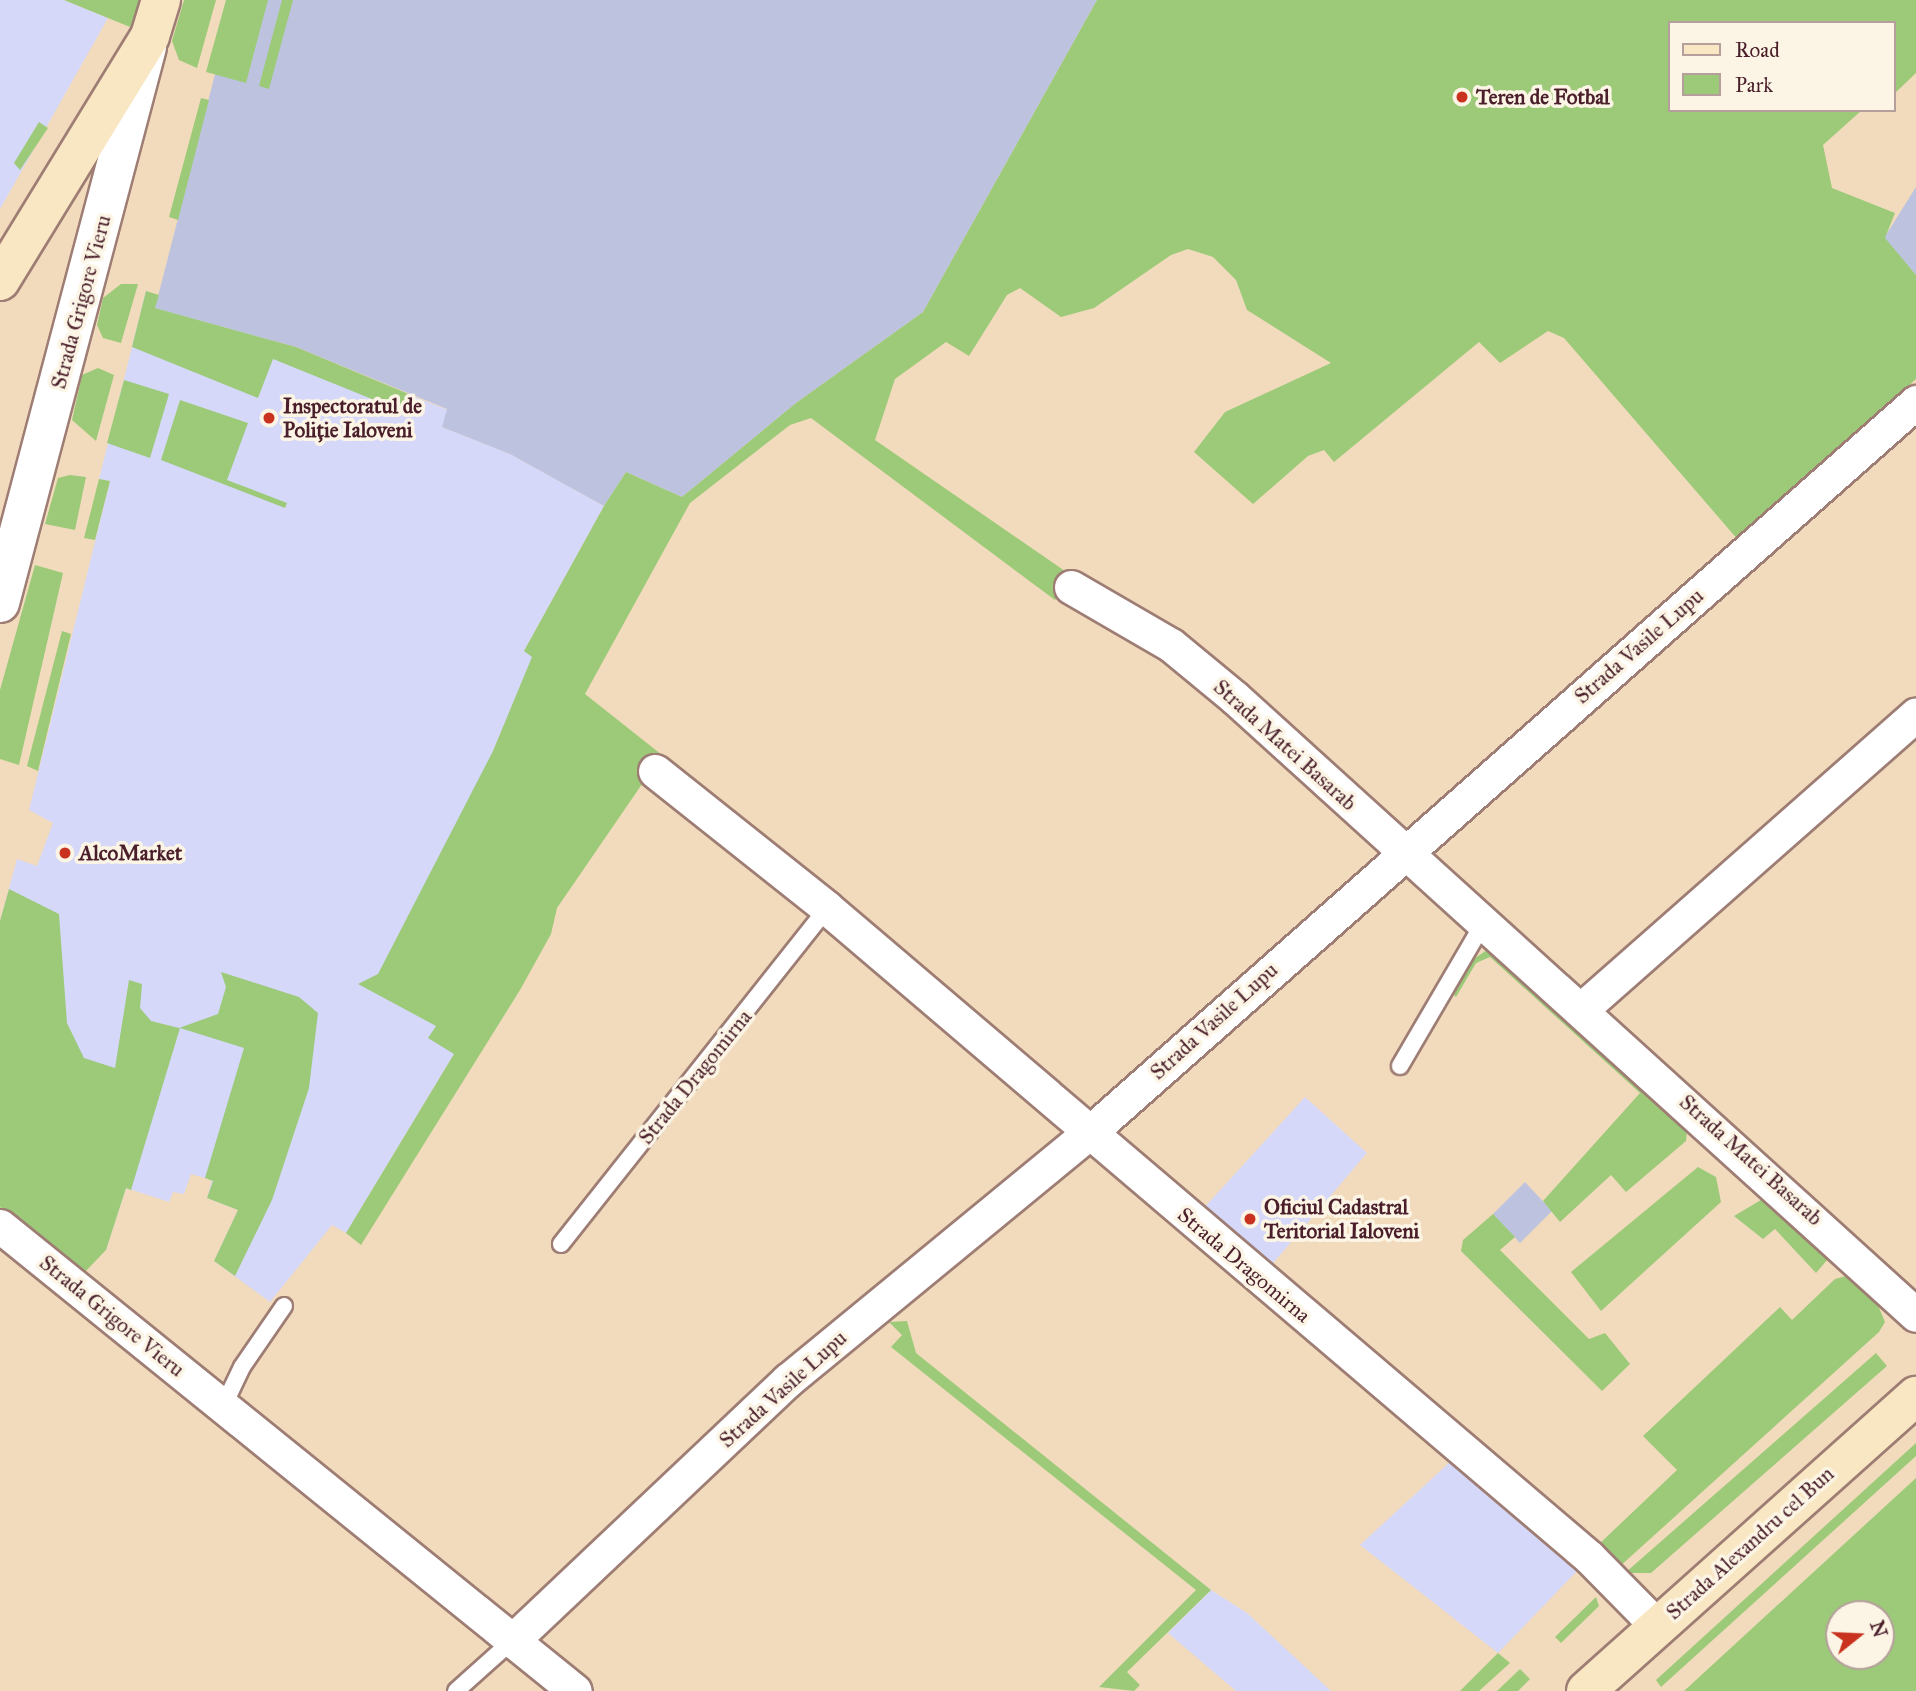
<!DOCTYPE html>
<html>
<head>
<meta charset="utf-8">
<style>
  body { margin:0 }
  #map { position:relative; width:1916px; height:1691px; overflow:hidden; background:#f2dbbc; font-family:"IM FELL Great Primer",serif }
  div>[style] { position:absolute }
  .built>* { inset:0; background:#d5d8f9 }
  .industrial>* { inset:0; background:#bdc3de }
  .green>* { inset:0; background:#9cca79 }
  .roads { filter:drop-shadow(2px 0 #9e7d74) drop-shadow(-2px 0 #9e7d74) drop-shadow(0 2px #9e7d74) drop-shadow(0 -2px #9e7d74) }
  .service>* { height:16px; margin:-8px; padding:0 8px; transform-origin:8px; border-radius:8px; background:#fff }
  .minor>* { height:33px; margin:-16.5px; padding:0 16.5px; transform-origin:16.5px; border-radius:16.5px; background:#fff }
  .tertiary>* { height:38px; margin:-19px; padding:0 19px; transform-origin:19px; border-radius:19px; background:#fff }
  .secondary>* { height:38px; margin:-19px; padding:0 19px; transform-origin:19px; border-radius:19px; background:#f9e7c3 }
  .dots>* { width:19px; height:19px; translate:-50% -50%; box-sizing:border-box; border:4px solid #fcf5e5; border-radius:50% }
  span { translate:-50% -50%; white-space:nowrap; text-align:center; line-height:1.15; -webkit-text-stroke:7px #fcf5e5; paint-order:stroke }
  .poi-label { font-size:21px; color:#4a1f2b; font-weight:700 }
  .left { translate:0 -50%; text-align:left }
  .street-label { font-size:21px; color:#4a1f2b }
  .legend { position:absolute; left:1668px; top:21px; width:228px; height:91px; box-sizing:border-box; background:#fcf5e5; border:2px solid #b59f9b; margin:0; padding:9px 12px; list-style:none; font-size:21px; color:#4a1f2b }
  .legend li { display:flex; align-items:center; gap:14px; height:35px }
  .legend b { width:35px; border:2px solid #b59f9b }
  .north { position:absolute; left:1825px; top:1600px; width:70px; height:70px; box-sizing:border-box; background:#fcf5e5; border:2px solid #b59f9b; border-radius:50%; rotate:72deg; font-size:19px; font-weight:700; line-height:28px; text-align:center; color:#4a1f2b }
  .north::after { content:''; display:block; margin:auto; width:24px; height:32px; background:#c8321e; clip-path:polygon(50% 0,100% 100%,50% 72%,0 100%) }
</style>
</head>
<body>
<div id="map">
  <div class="built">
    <div style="clip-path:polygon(0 0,64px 0,108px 18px,0 209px)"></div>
    <div style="clip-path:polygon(146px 291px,448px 410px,442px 427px,510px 454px,604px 506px,524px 651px,533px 656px,493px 751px,454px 1054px,346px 1233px,332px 1225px,270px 1302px,214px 1261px,238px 1210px,207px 1198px,212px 1180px,191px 1174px,184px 1194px,173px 1192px,169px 1202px,126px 1188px,106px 1250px,0 1207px,0 921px,17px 859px,37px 866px,53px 823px,29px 810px,110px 481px,99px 479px)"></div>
    <div style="clip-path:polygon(1305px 1097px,1367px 1153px,1269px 1268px,1202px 1210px)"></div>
    <div style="clip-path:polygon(1450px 1462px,1579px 1569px,1498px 1653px,1360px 1545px)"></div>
    <div style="clip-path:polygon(1211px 1590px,1247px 1613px,1331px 1691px,1236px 1691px,1168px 1633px)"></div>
  </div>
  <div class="industrial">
    <div style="clip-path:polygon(234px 0,1097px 0,923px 312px,796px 403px,682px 497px,626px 472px,604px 506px,510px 454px,442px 427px,447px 409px,296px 347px,155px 308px)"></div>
    <div style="clip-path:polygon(1916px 187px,1916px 275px,1884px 238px)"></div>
    <div style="clip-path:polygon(1525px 1182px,1552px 1211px,1520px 1243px,1493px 1214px)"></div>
  </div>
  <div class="green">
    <div style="clip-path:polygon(64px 0,141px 0,130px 27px)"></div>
    <div style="clip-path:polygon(184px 0,216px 0,197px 68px,179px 60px,172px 41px)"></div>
    <div style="clip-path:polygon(226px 0,268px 0,246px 83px,206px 72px)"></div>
    <div style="clip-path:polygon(282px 0,293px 0,269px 89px,259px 86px)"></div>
    <div style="clip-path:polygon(1097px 0,1916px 0,1916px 73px,1893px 95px,1893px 23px,1669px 23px,1669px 110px,1862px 110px,1823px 145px,1832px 188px,1895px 213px,1885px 238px,1916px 275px,1916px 379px,1739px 541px,1564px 338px,1548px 331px,1500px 363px,1479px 342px,1334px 462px,1324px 450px,1308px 456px,1253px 504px,1194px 452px,1225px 412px,1331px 363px,1247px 310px,1236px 280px,1213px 257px,1188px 249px,1171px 255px,1094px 308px,1061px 317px,1020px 288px,1007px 295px,969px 356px,946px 342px,895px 379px,875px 440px,1075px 578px,1055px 600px,811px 418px,790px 425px,690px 503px,585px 694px,662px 755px,557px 908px,551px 934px,520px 990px,361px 1245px,346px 1233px,454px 1054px,428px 1038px,436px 1026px,358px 984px,378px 974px,493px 751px,532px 657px,524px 651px,604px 506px,626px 472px,682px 497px,796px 403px,923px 312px)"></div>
    <div style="clip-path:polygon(201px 98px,209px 100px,178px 220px,169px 217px)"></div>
    <div style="clip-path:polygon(39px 122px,48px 128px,20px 170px,14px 163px)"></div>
    <div style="clip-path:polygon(121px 284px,138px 284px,121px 343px,103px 338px,97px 325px,103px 298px)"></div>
    <div style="clip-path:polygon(146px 291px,159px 295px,155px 308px,296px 347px,411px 395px,404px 412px,273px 359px,258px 398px,132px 347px)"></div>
    <div style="clip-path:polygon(98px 368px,114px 375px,96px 441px,72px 420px,82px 375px)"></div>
    <div style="clip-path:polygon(124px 380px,169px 394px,150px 458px,107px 443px)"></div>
    <div style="clip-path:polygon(180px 400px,248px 423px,227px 480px,287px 503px,285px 508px,161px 460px)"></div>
    <div style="clip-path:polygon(70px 475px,86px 477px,75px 530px,45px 524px,58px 478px)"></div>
    <div style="clip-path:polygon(99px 479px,110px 481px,95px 540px,84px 538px)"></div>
    <div style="clip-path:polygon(35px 565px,63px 573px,19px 765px,0 759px,0 690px)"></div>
    <div style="clip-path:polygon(62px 631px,71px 634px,38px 771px,27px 766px)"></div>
    <div style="clip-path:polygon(9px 889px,59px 914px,67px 1023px,84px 1058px,115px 1068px,129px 980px,142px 984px,140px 1008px,151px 1021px,179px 1028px,218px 1014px,226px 987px,221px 972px,299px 997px,318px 1013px,309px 1088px,272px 1200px,235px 1276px,214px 1261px,238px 1210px,207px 1198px,213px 1181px,205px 1178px,244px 1048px,180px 1028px,131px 1190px,126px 1188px,106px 1250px,84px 1273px,0 1207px,0 921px)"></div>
    <div style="clip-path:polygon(1493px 946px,1687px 1131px,1686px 1141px,1626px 1192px,1611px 1175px,1560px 1222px,1543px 1201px,1640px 1093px,1490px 957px,1476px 963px,1456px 997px,1452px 993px,1469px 962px)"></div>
    <div style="clip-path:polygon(1698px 1167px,1716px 1177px,1721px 1202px,1601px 1311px,1571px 1272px)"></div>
    <div style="clip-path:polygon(1766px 1197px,1833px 1253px,1816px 1273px,1775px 1229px,1763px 1239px,1734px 1216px)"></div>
    <div style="clip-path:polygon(1493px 1214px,1515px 1237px,1500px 1250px,1589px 1339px,1605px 1333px,1630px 1364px,1602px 1391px,1461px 1251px,1463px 1240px)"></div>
    <div style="clip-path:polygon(1853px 1274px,1877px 1303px,1885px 1322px,1879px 1332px,1618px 1568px,1596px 1547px,1677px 1470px,1643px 1436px,1780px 1307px,1792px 1320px,1835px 1279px)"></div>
    <div style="clip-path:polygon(907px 1321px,916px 1353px,1211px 1590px,1127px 1672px,1140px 1685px,1134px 1691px,1099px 1687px,1196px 1590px,891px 1347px,902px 1335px,889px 1322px)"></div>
    <div style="clip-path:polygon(1876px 1353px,1887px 1366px,1651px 1573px,1625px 1573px)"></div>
    <div style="clip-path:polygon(1916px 1443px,1916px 1456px,1661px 1687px,1656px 1680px)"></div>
    <div style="clip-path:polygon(evenodd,1916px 1478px,1916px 1691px,1684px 1691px,1916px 1478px,1839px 1614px,1881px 1614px,1881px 1656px,1839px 1656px,1839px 1614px)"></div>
    <div style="clip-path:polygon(1596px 1597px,1599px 1606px,1561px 1643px,1555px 1637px)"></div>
    <div style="clip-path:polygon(1498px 1653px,1510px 1663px,1479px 1691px,1460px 1691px)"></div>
    <div style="clip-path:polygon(1520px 1669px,1530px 1679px,1518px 1691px,1497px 1691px)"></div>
  </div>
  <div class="roads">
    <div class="service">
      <div style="left:1400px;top:1066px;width:167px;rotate:-59.7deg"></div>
      <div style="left:561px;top:1244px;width:429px;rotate:-51.6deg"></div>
      <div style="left:223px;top:1407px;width:44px;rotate:-64.6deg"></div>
      <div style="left:242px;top:1367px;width:74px;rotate:-55.5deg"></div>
      <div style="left:456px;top:1691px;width:75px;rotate:-41.8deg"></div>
    </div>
    <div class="minor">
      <div style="left:1071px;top:587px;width:116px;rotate:30.1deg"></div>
      <div style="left:1171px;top:645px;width:82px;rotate:39.5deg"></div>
      <div style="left:1234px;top:697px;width:920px;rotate:42.18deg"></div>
      <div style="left:655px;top:771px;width:220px;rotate:38.5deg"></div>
      <div style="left:827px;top:908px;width:1001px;rotate:40.42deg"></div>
      <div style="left:1589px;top:1557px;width:97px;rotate:45.4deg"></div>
      <div style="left:1583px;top:1008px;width:444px;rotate:-41.4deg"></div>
      <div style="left:0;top:1226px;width:739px;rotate:38.96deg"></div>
      <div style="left:512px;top:1641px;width:380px;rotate:-43.4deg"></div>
      <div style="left:788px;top:1380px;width:389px;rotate:-39.4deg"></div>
      <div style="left:1089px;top:1133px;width:1104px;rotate:-41.47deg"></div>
    </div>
    <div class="tertiary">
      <div style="left:0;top:603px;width:575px;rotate:-75.19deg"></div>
    </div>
    <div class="secondary">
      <div style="left:0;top:281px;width:287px;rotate:-58.5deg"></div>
      <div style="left:150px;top:36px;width:38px;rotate:-73deg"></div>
      <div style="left:1586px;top:1691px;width:443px;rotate:-41.8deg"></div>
    </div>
  </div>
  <div class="dots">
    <div style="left:1462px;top:97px;background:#c8321e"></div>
    <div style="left:269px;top:418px;background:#c8321e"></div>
    <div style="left:65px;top:853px;background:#c8321e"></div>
    <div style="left:1250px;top:1219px;background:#c8321e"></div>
  </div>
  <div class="poi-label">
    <span class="left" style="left:1476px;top:97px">Teren de Fotbal</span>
    <span class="left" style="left:283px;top:418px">Inspectoratul de<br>Poliție Ialoveni</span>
    <span class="left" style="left:79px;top:853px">AlcoMarket</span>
    <span class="left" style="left:1264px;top:1219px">Oficiul Cadastral<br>Teritorial Ialoveni</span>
  </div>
  <div class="street-label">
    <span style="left:81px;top:302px;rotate:-75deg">Strada Grigore Vieru</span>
    <span style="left:1639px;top:646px;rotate:-41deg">Strada Vasile Lupu</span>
    <span style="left:1285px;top:745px;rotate:42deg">Strada Matei Basarab</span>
    <span style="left:1214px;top:1021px;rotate:-42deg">Strada Vasile Lupu</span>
    <span style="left:695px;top:1077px;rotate:-51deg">Strada Dragomirna</span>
    <span style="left:1751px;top:1160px;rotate:42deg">Strada Matei Basarab</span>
    <span style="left:1244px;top:1265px;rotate:40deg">Strada Dragomirna</span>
    <span style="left:112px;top:1316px;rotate:39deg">Strada Grigore Vieru</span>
    <span style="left:783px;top:1389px;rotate:-42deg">Strada Vasile Lupu</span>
    <span style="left:1750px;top:1543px;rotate:-42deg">Strada Alexandru cel Bun</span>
  </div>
  <ul class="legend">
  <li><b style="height:9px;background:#f9e7c3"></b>Road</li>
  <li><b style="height:19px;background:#9cca79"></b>Park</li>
  </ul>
  <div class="north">N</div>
</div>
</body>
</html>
